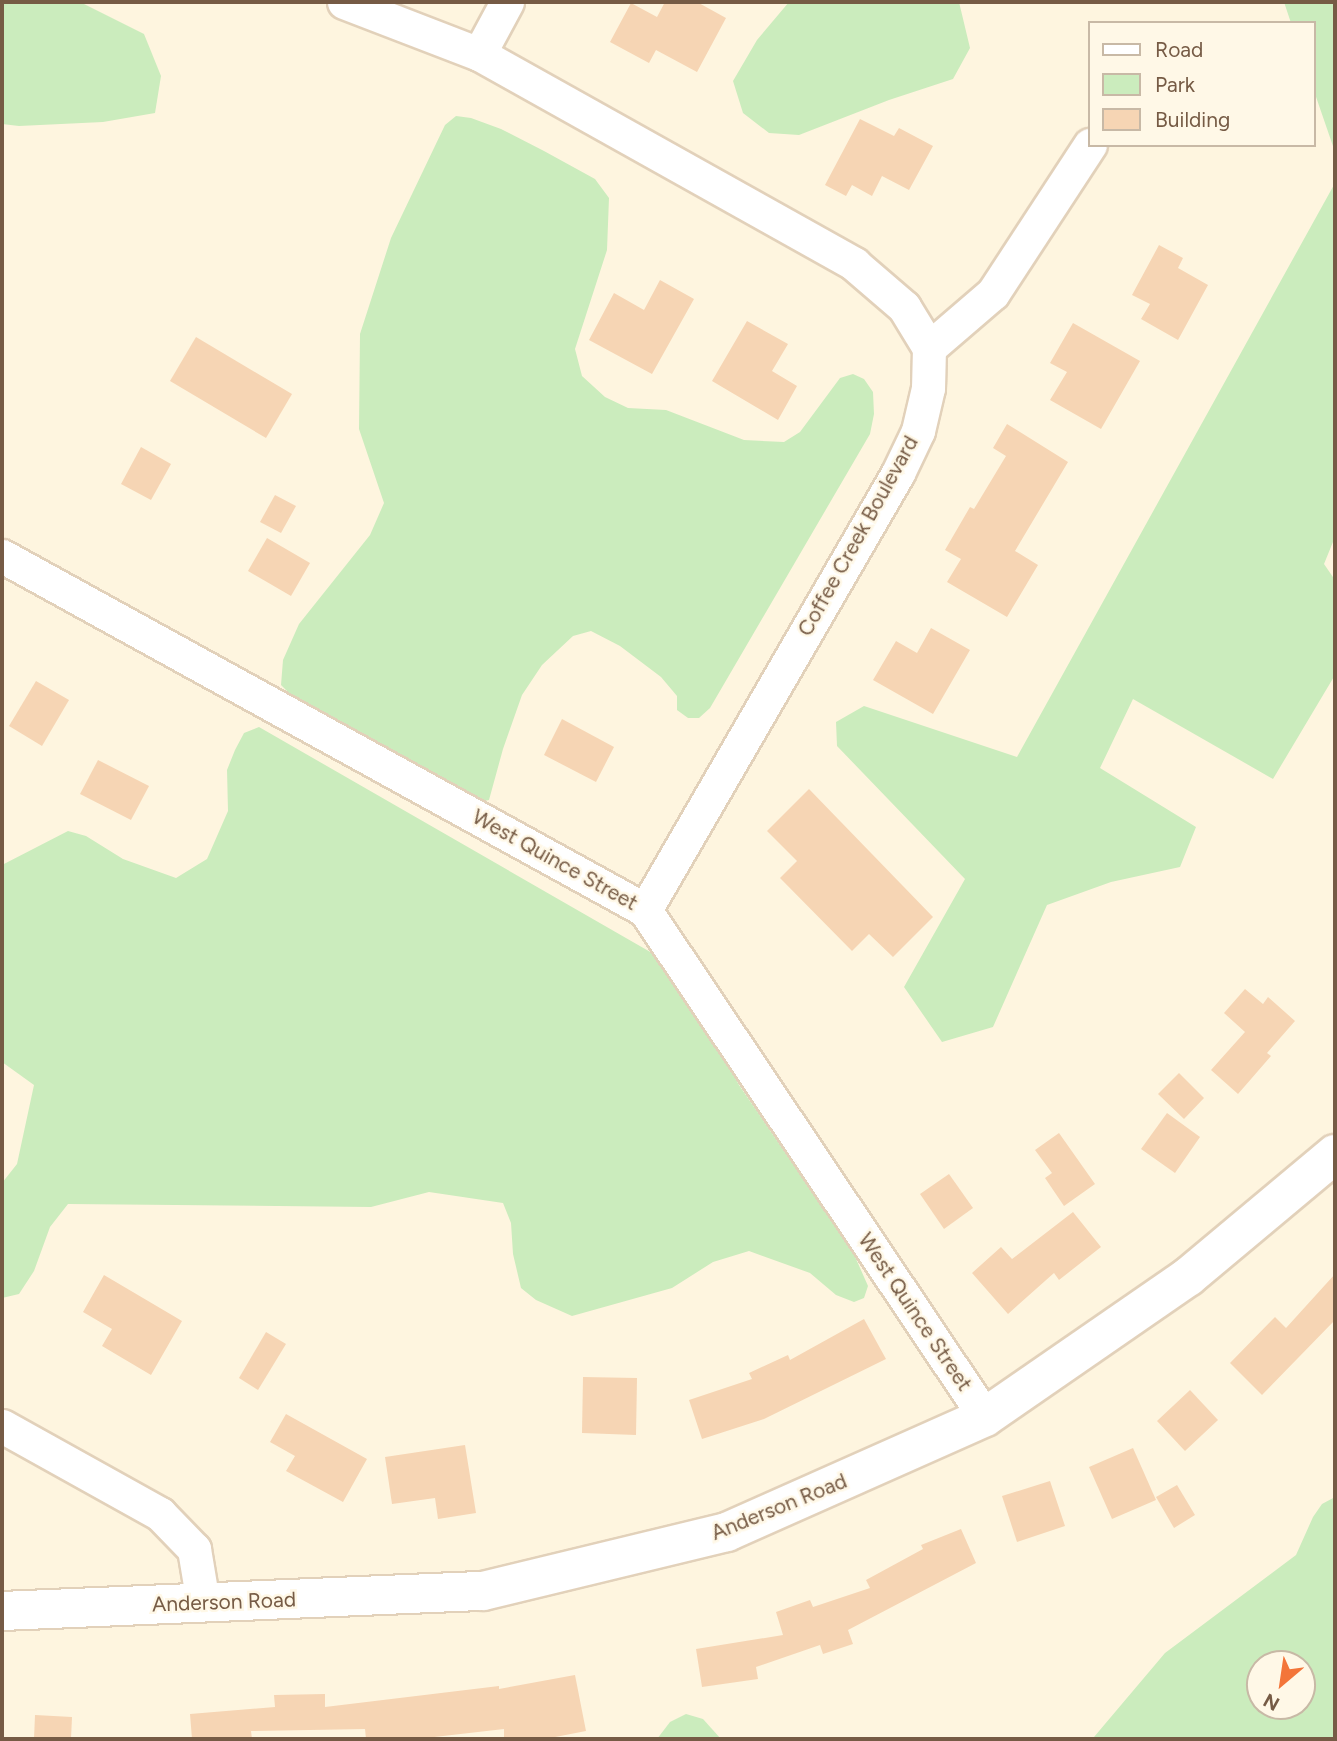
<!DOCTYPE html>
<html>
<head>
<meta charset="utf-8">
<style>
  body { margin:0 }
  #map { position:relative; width:1337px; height:1741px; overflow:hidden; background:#fef5df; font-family:Figtree,sans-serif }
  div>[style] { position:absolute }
  .green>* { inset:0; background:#cbecbd }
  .building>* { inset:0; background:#f6d5b4 }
  .roads { filter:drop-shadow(2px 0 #e2d1ba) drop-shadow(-2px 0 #e2d1ba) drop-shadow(0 2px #e2d1ba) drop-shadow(0 -2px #e2d1ba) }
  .street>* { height:33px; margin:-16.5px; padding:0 16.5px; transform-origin:16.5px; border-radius:16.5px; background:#fff }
  .secondary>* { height:38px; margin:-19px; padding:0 19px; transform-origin:19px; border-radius:19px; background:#fff }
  span { translate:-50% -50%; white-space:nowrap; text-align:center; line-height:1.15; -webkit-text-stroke:5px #fff8e7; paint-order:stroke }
  .street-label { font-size:21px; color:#765b45 }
  .frame { position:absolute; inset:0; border:4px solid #765b45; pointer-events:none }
  .legend { position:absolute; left:1088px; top:21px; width:228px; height:126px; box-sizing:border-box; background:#fff8e7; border:2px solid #c8b9a6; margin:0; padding:9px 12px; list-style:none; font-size:21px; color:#765b45 }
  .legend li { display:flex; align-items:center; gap:14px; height:35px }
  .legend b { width:35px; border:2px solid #c8b9a6 }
  .north { position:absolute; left:1246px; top:1650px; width:70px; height:70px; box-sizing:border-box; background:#fff8e7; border:2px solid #c8b9a6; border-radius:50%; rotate:209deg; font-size:19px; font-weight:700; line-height:28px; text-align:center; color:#765b45 }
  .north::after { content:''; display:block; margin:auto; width:24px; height:32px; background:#f37539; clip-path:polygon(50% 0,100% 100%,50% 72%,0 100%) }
</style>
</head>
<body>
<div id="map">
  <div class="green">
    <div style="clip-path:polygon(2px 2px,80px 2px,144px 34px,161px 76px,155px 113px,103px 122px,19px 126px,2px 124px)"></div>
    <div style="clip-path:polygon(789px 2px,959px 2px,970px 48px,953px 79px,889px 100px,799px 135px,769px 133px,743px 113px,733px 81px,757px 40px)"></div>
    <div style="clip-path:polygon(1284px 2px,1335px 2px,1335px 152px,1314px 91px,1314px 23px,1291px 23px)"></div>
    <div style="clip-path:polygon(456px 116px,471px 118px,501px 129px,544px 151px,595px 179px,609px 198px,607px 250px,575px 349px,582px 376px,605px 397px,628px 408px,666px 410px,744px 440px,784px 442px,800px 432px,840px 378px,853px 374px,864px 379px,873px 392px,874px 414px,870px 434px,710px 708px,699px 718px,688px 718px,677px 710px,677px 696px,661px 677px,620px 646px,591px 631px,573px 636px,542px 665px,522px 695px,503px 749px,489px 800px,480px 802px,303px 707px,281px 685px,283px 660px,299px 624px,370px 535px,384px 503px,359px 429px,360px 334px,391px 238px,445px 125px)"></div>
    <div style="clip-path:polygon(1335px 183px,1335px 537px,1324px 564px,1335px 580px,1335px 675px,1273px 779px,1133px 699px,1100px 768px,1196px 827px,1180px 867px,1111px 882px,1047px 905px,993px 1027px,942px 1042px,904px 987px,965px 879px,837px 746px,836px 722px,864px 706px,1017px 757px)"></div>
    <div style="clip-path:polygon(259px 727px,666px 961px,697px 1009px,739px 1085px,853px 1252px,868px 1286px,864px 1298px,854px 1302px,836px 1295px,810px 1273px,749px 1251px,713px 1262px,672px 1288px,572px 1316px,536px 1300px,521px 1288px,513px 1254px,511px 1223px,503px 1203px,429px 1192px,371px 1207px,68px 1204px,50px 1227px,34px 1271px,19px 1294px,2px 1298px,2px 1183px,17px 1164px,34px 1085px,2px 1062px,2px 865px,68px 831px,86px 836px,123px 859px,176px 878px,207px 859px,228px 811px,227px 770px,235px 750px,244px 733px)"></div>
    <div style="clip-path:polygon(evenodd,1335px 1497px,1335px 1739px,1088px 1739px,1094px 1737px,1165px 1653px,1296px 1555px,1313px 1517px,1322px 1504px,1335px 1497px,1302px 1664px,1302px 1706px,1260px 1706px,1260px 1664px,1302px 1664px)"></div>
    <div style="clip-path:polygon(686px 1714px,703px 1719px,721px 1739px,657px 1739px,670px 1722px)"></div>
  </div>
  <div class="building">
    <div style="clip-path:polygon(665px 2px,697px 2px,726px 18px,697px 72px,656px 50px,649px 63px,610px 42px,631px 3px,657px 17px)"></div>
    <div style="clip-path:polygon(860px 119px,894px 136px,899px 128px,933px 146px,909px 190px,882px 176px,872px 196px,852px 185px,846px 196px,825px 185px)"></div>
    <div style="clip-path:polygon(1159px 245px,1183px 258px,1178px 268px,1208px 285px,1178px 340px,1141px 319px,1150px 304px,1132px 295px)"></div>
    <div style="clip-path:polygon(660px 280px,694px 299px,652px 374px,589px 340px,614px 293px,644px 310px)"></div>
    <div style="clip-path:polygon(747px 321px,788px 344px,772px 371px,797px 386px,778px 420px,712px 381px)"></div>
    <div style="clip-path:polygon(1073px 323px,1140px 361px,1101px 429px,1050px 400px,1067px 372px,1050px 363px)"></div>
    <div style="clip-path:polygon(196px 337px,292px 394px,266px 438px,170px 381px)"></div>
    <div style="clip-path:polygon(1007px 424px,1068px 462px,1015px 551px,1038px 565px,1007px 617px,947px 582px,961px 559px,945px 550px,970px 507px,974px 509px,1006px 456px,993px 448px)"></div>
    <div style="clip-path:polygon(141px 447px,171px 464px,151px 500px,121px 484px)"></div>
    <div style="clip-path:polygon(275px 495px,296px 506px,281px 533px,260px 522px)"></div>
    <div style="clip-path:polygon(267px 538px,310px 563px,291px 596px,248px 571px)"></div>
    <div style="clip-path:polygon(931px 628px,970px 650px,933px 714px,873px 680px,896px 641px,917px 653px)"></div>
    <div style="clip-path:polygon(36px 681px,69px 700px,42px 746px,9px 726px)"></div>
    <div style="clip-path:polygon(562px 719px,614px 747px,596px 782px,544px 755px)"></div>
    <div style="clip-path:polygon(98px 760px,149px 786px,131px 820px,80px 794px)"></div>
    <div style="clip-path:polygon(809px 789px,933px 917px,893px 957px,869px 934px,852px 951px,780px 878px,797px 861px,767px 831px)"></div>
    <div style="clip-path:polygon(1245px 989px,1263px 1004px,1268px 997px,1295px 1021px,1267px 1053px,1271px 1056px,1238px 1094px,1211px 1070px,1245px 1032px,1224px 1013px)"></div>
    <div style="clip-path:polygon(1179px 1073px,1204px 1098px,1184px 1119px,1158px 1094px)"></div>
    <div style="clip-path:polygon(1167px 1113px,1200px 1137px,1175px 1173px,1141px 1149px)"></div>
    <div style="clip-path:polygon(1059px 1133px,1095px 1184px,1064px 1206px,1045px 1178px,1052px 1173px,1035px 1150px)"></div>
    <div style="clip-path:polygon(949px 1174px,973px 1208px,944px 1229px,920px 1194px)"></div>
    <div style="clip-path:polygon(1073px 1212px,1101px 1247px,1059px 1280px,1054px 1273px,1008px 1314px,972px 1273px,1001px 1247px,1012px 1259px)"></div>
    <div style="clip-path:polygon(1335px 1274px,1335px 1320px,1262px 1395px,1230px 1363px,1275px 1317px,1286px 1328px)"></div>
    <div style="clip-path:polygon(104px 1275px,182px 1321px,151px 1375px,102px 1346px,112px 1329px,83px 1312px)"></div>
    <div style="clip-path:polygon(864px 1319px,886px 1359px,764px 1419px,702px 1439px,689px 1400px,752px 1379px,749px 1373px,788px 1355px,790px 1360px)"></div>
    <div style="clip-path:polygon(266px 1332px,286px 1344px,258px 1390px,239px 1378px)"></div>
    <div style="clip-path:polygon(583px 1377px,637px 1378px,636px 1435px,582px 1433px)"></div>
    <div style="clip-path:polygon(1190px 1390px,1218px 1420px,1185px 1451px,1157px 1421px)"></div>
    <div style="clip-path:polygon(286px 1414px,367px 1459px,343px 1502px,286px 1471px,295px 1456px,270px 1442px)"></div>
    <div style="clip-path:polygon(465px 1445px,476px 1513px,438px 1519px,435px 1498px,392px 1504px,385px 1457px)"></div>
    <div style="clip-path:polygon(1133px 1448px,1156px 1500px,1112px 1519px,1089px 1467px)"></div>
    <div style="clip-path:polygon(1050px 1481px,1065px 1526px,1017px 1542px,1002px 1496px)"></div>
    <div style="clip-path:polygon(1177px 1485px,1195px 1515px,1174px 1528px,1156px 1497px)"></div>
    <div style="clip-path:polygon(961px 1529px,976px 1563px,848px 1630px,853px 1644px,823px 1654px,820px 1645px,756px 1667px,758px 1679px,702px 1687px,696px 1649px,783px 1635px,776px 1612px,810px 1600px,813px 1607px,870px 1588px,866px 1580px,923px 1549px,921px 1545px)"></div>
    <div style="clip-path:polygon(575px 1675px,586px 1731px,545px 1739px,504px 1739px,504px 1729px,417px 1739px,366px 1739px,365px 1729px,251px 1731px,252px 1739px,192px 1739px,190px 1714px,275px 1707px,274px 1695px,325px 1694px,325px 1707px,499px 1686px,499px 1689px)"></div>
    <div style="clip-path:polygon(35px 1715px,72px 1717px,71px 1739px,34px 1739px)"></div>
  </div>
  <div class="roads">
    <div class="street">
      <div style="left:344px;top:2px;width:145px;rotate:21.1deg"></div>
      <div style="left:507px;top:2px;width:59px;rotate:118.3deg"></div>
      <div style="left:479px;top:54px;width:430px;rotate:29.2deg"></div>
      <div style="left:854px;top:264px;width:66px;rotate:40.7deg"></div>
      <div style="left:904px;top:307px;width:48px;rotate:58.6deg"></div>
      <div style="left:929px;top:348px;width:40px;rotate:91.4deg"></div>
      <div style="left:928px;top:388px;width:44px;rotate:103.1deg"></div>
      <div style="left:918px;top:431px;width:47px;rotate:115.5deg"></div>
      <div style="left:898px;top:473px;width:505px;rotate:120.07deg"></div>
      <div style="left:929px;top:348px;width:84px;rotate:-40.7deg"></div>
      <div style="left:993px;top:293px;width:177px;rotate:-56.8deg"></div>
      <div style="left:2px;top:556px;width:734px;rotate:28.83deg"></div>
      <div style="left:645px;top:910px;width:610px;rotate:56.15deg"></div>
      <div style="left:2px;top:1426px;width:181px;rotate:29.1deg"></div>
      <div style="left:160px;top:1514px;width:49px;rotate:45.8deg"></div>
      <div style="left:194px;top:1549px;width:55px;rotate:80.5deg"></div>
    </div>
    <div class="secondary">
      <div style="left:2px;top:1611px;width:481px;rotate:-2.4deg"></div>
      <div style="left:483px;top:1591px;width:251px;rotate:-13.6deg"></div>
      <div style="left:727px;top:1532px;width:282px;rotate:-24deg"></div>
      <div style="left:985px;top:1417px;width:247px;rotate:-34.6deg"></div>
      <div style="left:1188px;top:1277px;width:192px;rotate:-39.9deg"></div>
    </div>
  </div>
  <div class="street-label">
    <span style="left:858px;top:536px;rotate:-61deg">Coffee Creek Boulevard</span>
    <span style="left:555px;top:860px;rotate:29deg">West Quince Street</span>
    <span style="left:915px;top:1312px;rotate:56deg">West Quince Street</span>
    <span style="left:779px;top:1507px;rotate:-22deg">Anderson Road</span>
    <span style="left:224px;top:1602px;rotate:-2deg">Anderson Road</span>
  </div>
  <div class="frame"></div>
  <ul class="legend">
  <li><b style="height:9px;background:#fff"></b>Road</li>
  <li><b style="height:19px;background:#cbecbd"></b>Park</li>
  <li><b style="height:19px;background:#f6d5b4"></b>Building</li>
  </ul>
  <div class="north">N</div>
</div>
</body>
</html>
